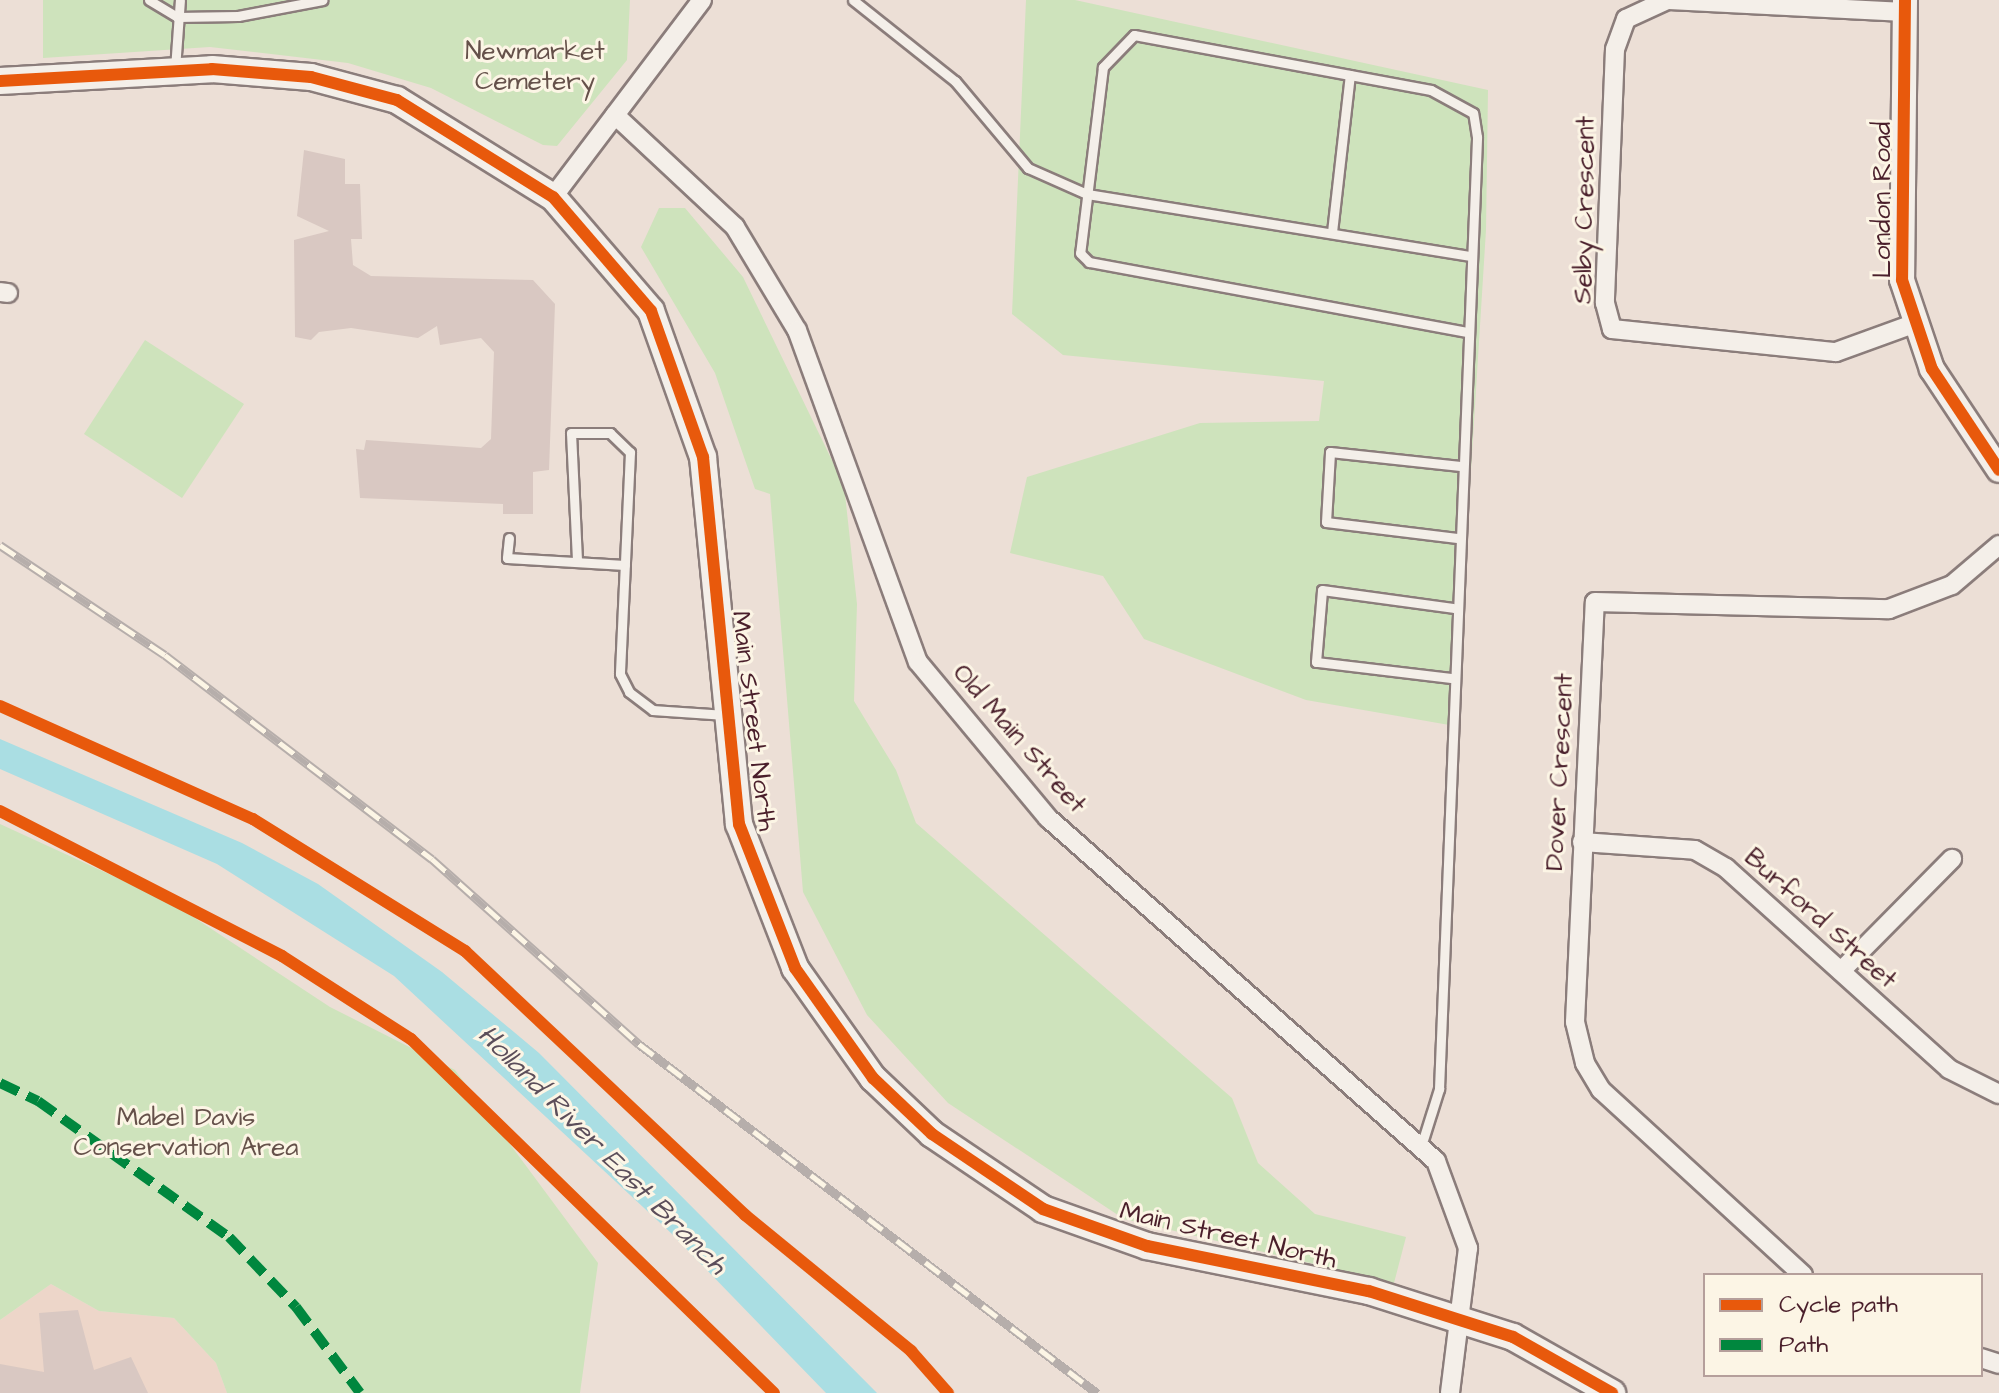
<!DOCTYPE html>
<html>
<head>
<meta charset="utf-8">
<style>
  body { margin:0 }
  #map { position:relative; width:1999px; height:1393px; overflow:hidden; background:#ecdfd6; font-family:"Architects Daughter",sans-serif }
  div>[style] { position:absolute }
  .built>* { inset:0; background:#edd6c9 }
  .green>* { inset:0; background:#cee3bc }
  .water>* { inset:0; background:#aadee3 }
  .building>* { inset:0; background:#d9c8c2 }
  .roads { filter:drop-shadow(2px 0 #8b7d7b) drop-shadow(-2px 0 #8b7d7b) drop-shadow(0 2px #8b7d7b) drop-shadow(0 -2px #8b7d7b) }
  .service>* { height:9px; margin:-4.5px; padding:0 4.5px; transform-origin:4.5px; border-radius:4.5px; background:#f4efe9 }
  .minor>* { height:18px; margin:-9px; padding:0 9px; transform-origin:9px; border-radius:9px; background:#f4efe9 }
  .tertiary>* { height:24px; margin:-12px; padding:0 12px; transform-origin:12px; border-radius:12px; background:#f4efe9 }
  .secondary>* { height:26px; margin:-13px; padding:0 13px; transform-origin:13px; border-radius:13px; background:#f4efe9 }
  .rail>* { height:9px; margin-top:-4.5px; transform-origin:0; background:repeating-linear-gradient(90deg,#fcf5e5 0 18px,#b6aeab 0 36px); box-sizing:border-box; border-block:2px solid #b6aeab }
  .quiet>* { height:10px; margin-top:-5px; transform-origin:0; background:repeating-linear-gradient(90deg,#00873e 0 20px,transparent 0 30px) }
  .cycleway>* { height:12px; margin:-6px; padding:0 6px; transform-origin:6px; border-radius:6px; background:#e8590c }
  span { translate:-50% -50%; white-space:nowrap; text-align:center; line-height:1.15; -webkit-text-stroke:6px #fcf5e5; paint-order:stroke }
  .park-label { font-size:26px; color:#65514a }
  .street-label { font-size:26px; color:#4a1f2b }
  .water-label { font-size:28px; color:#5b4e5a; font-style:italic }
  .legend { position:absolute; left:1703px; top:1273px; width:280px; height:104px; box-sizing:border-box; background:#fcf5e5; border:2px solid #b59f9b; margin:0; padding:10px 14px; list-style:none; font-size:24px; color:#4a1f2b }
  .legend li { display:flex; align-items:center; gap:16px; height:40px }
  .legend b { width:40px; border:2px solid #b59f9b }
</style>
</head>
<body>
<div id="map">
  <div class="built">
    <div style="clip-path:polygon(51px 1284px,99px 1311px,174px 1318px,216px 1363px,227px 1393px,0 1393px,0 1320px)"></div>
  </div>
  <div class="green">
    <div style="clip-path:polygon(43px 0,630px 0,627px 60px,557px 146px,543px 145px,431px 88px,348px 63px,210px 47px,43px 58px)"></div>
    <div style="clip-path:polygon(1026px 0,1075px 0,1488px 90px,1486px 230px,1455px 726px,1306px 700px,1144px 639px,1103px 576px,1010px 553px,1027px 477px,1200px 423px,1319px 421px,1324px 381px,1063px 355px,1012px 314px)"></div>
    <div style="clip-path:polygon(659px 208px,685px 208px,743px 277px,844px 485px,857px 604px,854px 701px,896px 770px,916px 823px,1232px 1098px,1258px 1163px,1315px 1214px,1406px 1237px,1394px 1283px,1124px 1219px,948px 1103px,867px 1015px,803px 892px,770px 494px,755px 489px,715px 373px,641px 247px)"></div>
    <div style="clip-path:polygon(145px 340px,244px 404px,182px 498px,84px 434px)"></div>
    <div style="clip-path:polygon(0 824px,172px 903px,330px 1007px,455px 1070px,598px 1263px,580px 1393px,227px 1393px,216px 1363px,174px 1318px,99px 1311px,51px 1284px,0 1320px)"></div>
  </div>
  <div class="water">
    <div style="clip-path:polygon(0 739px,242px 843px,318px 884px,442px 972px,539px 1053px,877px 1393px,826px 1393px,671px 1233px,394px 976px,217px 864px,0 769px)"></div>
  </div>
  <div class="building">
    <div style="clip-path:polygon(304px 150px,345px 159px,345px 184px,360px 184px,362px 239px,351px 239px,353px 265px,371px 276px,533px 280px,555px 304px,549px 470px,533px 472px,533px 514px,503px 514px,503px 504px,360px 498px,356px 449px,364px 450px,366px 440px,481px 448px,491px 439px,494px 352px,481px 338px,440px 345px,437px 326px,418px 338px,351px 328px,319px 332px,311px 340px,295px 337px,294px 240px,329px 231px,297px 216px)"></div>
    <div style="clip-path:polygon(78px 1310px,94px 1370px,131px 1357px,148px 1393px,0 1393px,0 1364px,44px 1372px,39px 1313px)"></div>
  </div>
  <div class="roads">
    <div class="service">
      <div style="left:149px;top:0;width:33px;rotate:31deg"></div>
      <div style="left:177px;top:17px;width:61px;rotate:-0.9deg"></div>
      <div style="left:238px;top:16px;width:86px;rotate:-10.7deg"></div>
      <div style="left:853px;top:0;width:130px;rotate:38.5deg"></div>
      <div style="left:955px;top:81px;width:114px;rotate:50deg"></div>
      <div style="left:1028px;top:168px;width:64px;rotate:23.8deg"></div>
      <div style="left:1087px;top:194px;width:389px;rotate:9.2deg"></div>
      <div style="left:175px;top:69px;width:69px;rotate:-85.9deg"></div>
      <div style="left:1332px;top:232px;width:158px;rotate:-83.5deg"></div>
      <div style="left:509px;top:538px;width:20px;rotate:96deg"></div>
      <div style="left:507px;top:558px;width:118px;rotate:3.4deg"></div>
      <div style="left:1457px;top:538px;width:132px;rotate:-173deg"></div>
      <div style="left:1326px;top:522px;width:70px;rotate:-86.7deg"></div>
      <div style="left:1330px;top:452px;width:131px;rotate:6.1deg"></div>
      <div style="left:577px;top:560px;width:127px;rotate:-92.7deg"></div>
      <div style="left:571px;top:433px;width:39px"></div>
      <div style="left:610px;top:433px;width:28px;rotate:44deg"></div>
      <div style="left:630px;top:452px;width:222px;rotate:92.6deg"></div>
      <div style="left:620px;top:674px;width:20px;rotate:63deg"></div>
      <div style="left:629px;top:692px;width:30px;rotate:37deg"></div>
      <div style="left:653px;top:710px;width:72px;rotate:4deg"></div>
      <div style="left:1451px;top:678px;width:136px;rotate:-173.2deg"></div>
      <div style="left:1316px;top:662px;width:72px;rotate:-85.2deg"></div>
      <div style="left:1322px;top:590px;width:132px;rotate:7.8deg"></div>
      <div style="left:1422px;top:1143px;width:57px;rotate:-72.5deg"></div>
      <div style="left:1439px;top:1089px;width:953px;rotate:-87.71deg"></div>
      <div style="left:1477px;top:137px;width:24px;rotate:-99deg"></div>
      <div style="left:1473px;top:113px;width:48px;rotate:-151.3deg"></div>
      <div style="left:1431px;top:90px;width:302px;rotate:-169.5deg"></div>
      <div style="left:1134px;top:35px;width:45px;rotate:134.1deg"></div>
      <div style="left:1103px;top:67px;width:187px;rotate:97deg"></div>
      <div style="left:1080px;top:253px;width:13px;rotate:45deg"></div>
      <div style="left:1089px;top:262px;width:384px;rotate:10.5deg"></div>
    </div>
    <div class="minor">
      <div style="left:1667px;top:0;width:45px;rotate:155.1deg"></div>
      <div style="left:1626px;top:19px;width:32px;rotate:110deg"></div>
      <div style="left:1615px;top:49px;width:254px;rotate:92.3deg"></div>
      <div style="left:1605px;top:303px;width:27px;rotate:75deg"></div>
      <div style="left:1612px;top:329px;width:225px;rotate:5.9deg"></div>
      <div style="left:1836px;top:352px;width:85px;rotate:-19.9deg"></div>
      <div style="left:1669px;top:0;width:236px;rotate:2.9deg"></div>
      <div style="left:615px;top:115px;width:164px;rotate:43deg"></div>
      <div style="left:735px;top:227px;width:120px;rotate:59deg"></div>
      <div style="left:797px;top:330px;width:353px;rotate:70deg"></div>
      <div style="left:918px;top:662px;width:203px;rotate:50.2deg"></div>
      <div style="left:1048px;top:818px;width:518px;rotate:41.48deg"></div>
      <div style="left:1436px;top:1161px;width:93px;rotate:69.8deg"></div>
      <div style="left:1468px;top:1248px;width:146px;rotate:97.1deg"></div>
      <div style="left:553px;top:197px;width:247px;rotate:-52.9deg"></div>
      <div style="left:0;top:292px;width:8px;rotate:7deg"></div>
      <div style="left:1582px;top:842px;width:113px;rotate:4deg"></div>
      <div style="left:1695px;top:850px;width:36px;rotate:30deg"></div>
      <div style="left:1726px;top:868px;width:300px;rotate:42deg"></div>
      <div style="left:1949px;top:1069px;width:56px;rotate:26.6deg"></div>
      <div style="left:1841px;top:971px;width:158px;rotate:-45.3deg"></div>
      <div style="left:1803px;top:1275px;width:274px;rotate:-137.5deg"></div>
      <div style="left:1601px;top:1090px;width:31px;rotate:-121deg"></div>
      <div style="left:1585px;top:1063px;width:42px;rotate:-103.7deg"></div>
      <div style="left:1575px;top:1022px;width:420px;rotate:-87.3deg"></div>
      <div style="left:1595px;top:602px;width:294px;rotate:1.4deg"></div>
      <div style="left:1889px;top:609px;width:67px;rotate:-20.9deg"></div>
      <div style="left:1952px;top:585px;width:62px;rotate:-40.4deg"></div>
      <div style="left:1981px;top:1358px;width:19px;rotate:18deg"></div>
    </div>
    <div class="tertiary">
      <div style="left:1905px;top:0;width:280px;rotate:90.6deg"></div>
      <div style="left:1902px;top:280px;width:94px;rotate:71.4deg"></div>
      <div style="left:1932px;top:369px;width:121px;rotate:56.4deg"></div>
    </div>
    <div class="secondary">
      <div style="left:0;top:81px;width:212px;rotate:-3.2deg"></div>
      <div style="left:212px;top:69px;width:99px;rotate:4.6deg"></div>
      <div style="left:311px;top:77px;width:89px;rotate:15deg"></div>
      <div style="left:397px;top:100px;width:184px;rotate:31.9deg"></div>
      <div style="left:553px;top:197px;width:150px;rotate:49.3deg"></div>
      <div style="left:651px;top:311px;width:155px;rotate:70.4deg"></div>
      <div style="left:703px;top:457px;width:369px;rotate:84.4deg"></div>
      <div style="left:739px;top:824px;width:155px;rotate:68.7deg"></div>
      <div style="left:795px;top:968px;width:135px;rotate:54.7deg"></div>
      <div style="left:873px;top:1078px;width:81px;rotate:43.5deg"></div>
      <div style="left:932px;top:1134px;width:134px;rotate:34deg"></div>
      <div style="left:1043px;top:1209px;width:110px;rotate:19.6deg"></div>
      <div style="left:1147px;top:1246px;width:227px;rotate:11.5deg"></div>
      <div style="left:1369px;top:1291px;width:151px;rotate:17.7deg"></div>
      <div style="left:1513px;top:1337px;width:114px;rotate:29.5deg"></div>
    </div>
  </div>
  <div class="rail">
    <div style="left:0;top:545px;width:198px;rotate:33.7deg"></div>
    <div style="left:165px;top:655px;width:336px;rotate:37.4deg"></div>
    <div style="left:432px;top:859px;width:278px;rotate:41.8deg"></div>
    <div style="left:639px;top:1044px;width:576px;rotate:37.31deg"></div>
  </div>
  <div class="quiet">
    <div style="left:0;top:1083px;width:42px;rotate:25.3deg"></div>
    <div style="left:38px;top:1101px;width:234px;rotate:35.5deg"></div>
    <div style="left:229px;top:1237px;width:97px;rotate:46.3deg"></div>
    <div style="left:296px;top:1307px;width:107px;rotate:53.3deg"></div>
  </div>
  <div class="cycleway">
    <div style="left:1905px;top:0;width:280px;rotate:90.6deg"></div>
    <div style="left:1902px;top:280px;width:94px;rotate:71.4deg"></div>
    <div style="left:1932px;top:369px;width:121px;rotate:56.4deg"></div>
    <div style="left:0;top:81px;width:212px;rotate:-3.2deg"></div>
    <div style="left:212px;top:69px;width:99px;rotate:4.6deg"></div>
    <div style="left:311px;top:77px;width:89px;rotate:15deg"></div>
    <div style="left:397px;top:100px;width:184px;rotate:31.9deg"></div>
    <div style="left:553px;top:197px;width:150px;rotate:49.3deg"></div>
    <div style="left:651px;top:311px;width:155px;rotate:70.4deg"></div>
    <div style="left:703px;top:457px;width:369px;rotate:84.4deg"></div>
    <div style="left:739px;top:824px;width:155px;rotate:68.7deg"></div>
    <div style="left:795px;top:968px;width:135px;rotate:54.7deg"></div>
    <div style="left:873px;top:1078px;width:81px;rotate:43.5deg"></div>
    <div style="left:932px;top:1134px;width:134px;rotate:34deg"></div>
    <div style="left:1043px;top:1209px;width:110px;rotate:19.6deg"></div>
    <div style="left:1147px;top:1246px;width:227px;rotate:11.5deg"></div>
    <div style="left:1369px;top:1291px;width:151px;rotate:17.7deg"></div>
    <div style="left:1513px;top:1337px;width:114px;rotate:29.5deg"></div>
    <div style="left:0;top:706px;width:277px;rotate:24.1deg"></div>
    <div style="left:253px;top:819px;width:250px;rotate:31.9deg"></div>
    <div style="left:465px;top:951px;width:385px;rotate:43.3deg"></div>
    <div style="left:745px;top:1215px;width:215px;rotate:39.3deg"></div>
    <div style="left:911px;top:1351px;width:56px;rotate:48.6deg"></div>
    <div style="left:0;top:811px;width:317px;rotate:27.2deg"></div>
    <div style="left:282px;top:956px;width:153px;rotate:32.8deg"></div>
    <div style="left:411px;top:1039px;width:507px;rotate:44.28deg"></div>
  </div>
  <div class="park-label">
    <span style="left:535px;top:67px">Newmarket<br>Cemetery</span>
    <span style="left:186px;top:1133px">Mabel Davis<br>Conservation Area</span>
  </div>
  <div class="street-label">
    <span style="left:1883px;top:200px;rotate:-90deg">London Road</span>
    <span style="left:1585px;top:210px;rotate:-89deg">Selby Crescent</span>
    <span style="left:753px;top:721px;rotate:83deg">Main Street North</span>
    <span style="left:1019px;top:739px;rotate:49deg">Old Main Street</span>
    <span style="left:1560px;top:772px;rotate:-87deg">Dover Crescent</span>
    <span style="left:1820px;top:919px;rotate:42deg">Burford Street</span>
    <span style="left:1228px;top:1236px;rotate:13deg">Main Street North</span>
  </div>
  <div class="water-label">
    <span style="left:602px;top:1150px;rotate:45deg">Holland River East Branch</span>
  </div>
  <ul class="legend">
  <li><b style="height:10px;background:#e8590c"></b>Cycle path</li>
  <li><b style="height:10px;background:#00873e"></b>Path</li>
  </ul>
</div>
</body>
</html>
